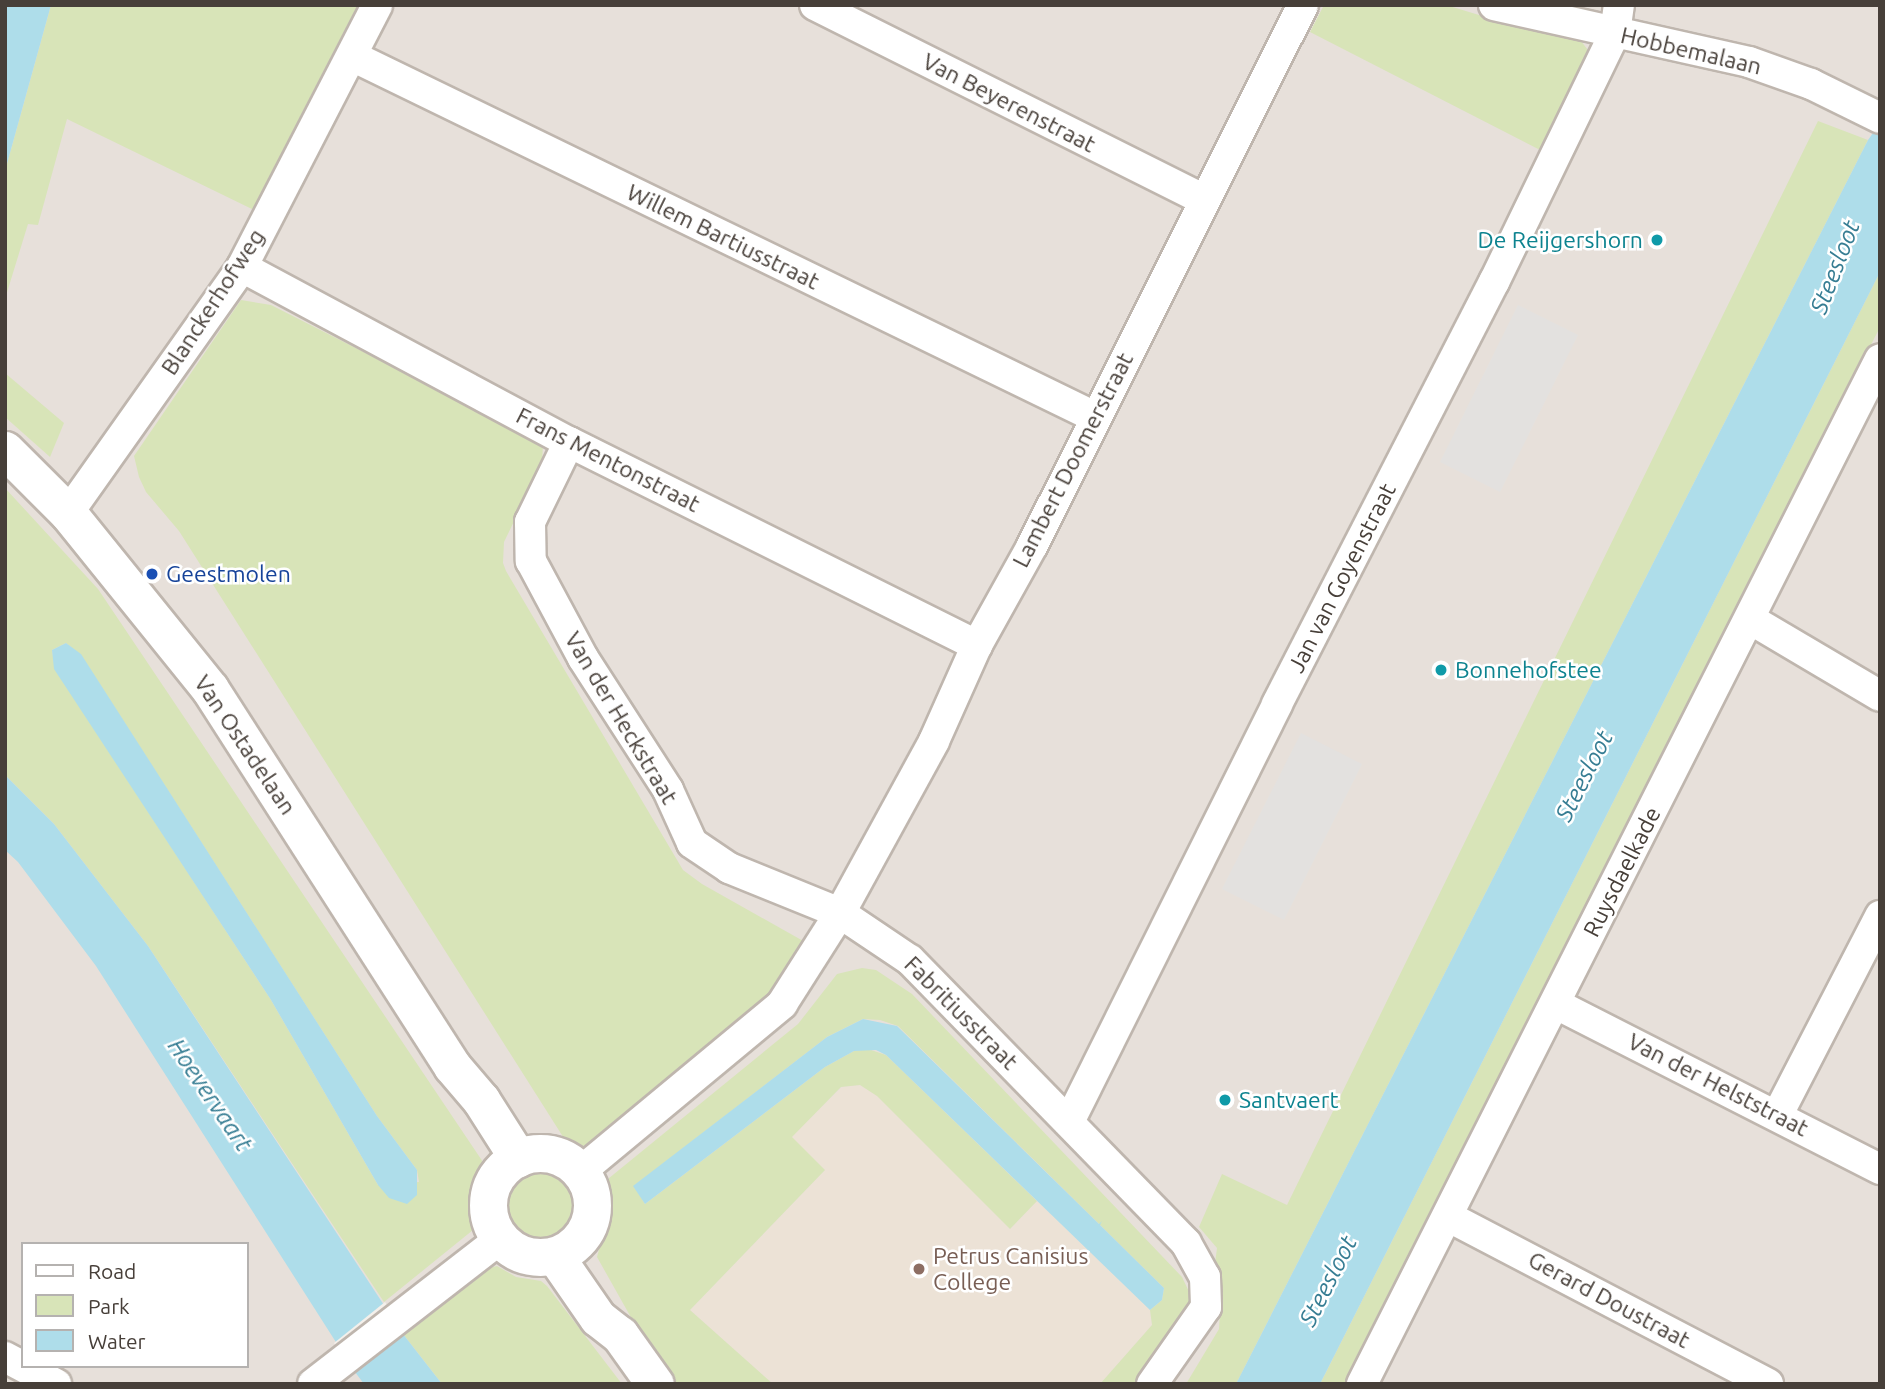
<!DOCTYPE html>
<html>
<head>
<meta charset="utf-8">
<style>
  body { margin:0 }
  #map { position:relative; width:1885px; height:1389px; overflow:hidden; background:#f4f0eb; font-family:Ubuntu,sans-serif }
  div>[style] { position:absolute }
  .residential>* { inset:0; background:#e7e0da }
  .education>* { inset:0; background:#ece2d6 }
  .green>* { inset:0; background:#d8e4b8 }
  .round { border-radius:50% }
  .parking>* { inset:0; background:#e3e1df }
  .water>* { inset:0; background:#aeddea }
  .pier>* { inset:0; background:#f4f0eb }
  .roads { filter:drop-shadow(2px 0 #bfb6ae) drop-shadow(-2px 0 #bfb6ae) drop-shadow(0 2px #bfb6ae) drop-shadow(0 -2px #bfb6ae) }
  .minor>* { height:30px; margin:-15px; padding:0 15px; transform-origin:15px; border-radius:15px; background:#fff }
  .tertiary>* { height:37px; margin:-18.5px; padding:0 18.5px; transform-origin:18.5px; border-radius:18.5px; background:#fff }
  .tertiary>.ring { margin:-18.5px; padding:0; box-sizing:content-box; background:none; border:37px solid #fff; border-radius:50% }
  .dots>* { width:19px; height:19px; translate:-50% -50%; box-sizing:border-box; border:4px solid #fff; border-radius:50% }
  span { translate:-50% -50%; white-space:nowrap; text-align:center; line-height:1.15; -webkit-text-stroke:5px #fff; paint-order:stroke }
  .street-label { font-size:23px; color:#473f39 }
  .culture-label { font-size:23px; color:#0d838f }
  .right { translate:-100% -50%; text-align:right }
  .left { translate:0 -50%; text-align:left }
  .transit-label { font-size:23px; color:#164399 }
  .education-label { font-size:23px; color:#785e54 }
  .water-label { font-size:24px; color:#367d93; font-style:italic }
  .frame { position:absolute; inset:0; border:7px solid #473f39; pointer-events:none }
  .legend { position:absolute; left:21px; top:1242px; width:228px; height:126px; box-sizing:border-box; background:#fff; border:2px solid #b5b2b0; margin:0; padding:9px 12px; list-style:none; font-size:21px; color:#473f39 }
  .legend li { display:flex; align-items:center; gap:14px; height:35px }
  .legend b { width:35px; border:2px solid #b5b2b0 }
</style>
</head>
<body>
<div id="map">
  <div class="residential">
    <div style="clip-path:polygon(evenodd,5px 5px,1880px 5px,1880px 1384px,5px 1384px,5px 5px,23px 1244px,247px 1244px,247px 1366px,23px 1366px,23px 1244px)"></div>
  </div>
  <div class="education">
    <div style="clip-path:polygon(860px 1085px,877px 1096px,1010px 1229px,1037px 1201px,1150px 1310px,1152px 1325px,1100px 1384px,773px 1384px,690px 1310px,825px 1170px,791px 1137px,842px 1087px)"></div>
  </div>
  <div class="green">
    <div style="clip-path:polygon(51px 5px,359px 5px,256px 211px,67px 119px,38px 225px,28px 224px,5px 299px,5px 171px)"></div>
    <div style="clip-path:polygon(1324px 5px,1446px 5px,1522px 28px,1577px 36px,1588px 50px,1588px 58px,1542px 151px,1310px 32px)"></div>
    <div style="clip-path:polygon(1818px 121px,1868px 140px,1236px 1384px,1186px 1384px,1219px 1329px,1221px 1297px,1214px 1271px,1217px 1248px,1199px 1227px,1222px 1174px,1287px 1205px)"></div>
    <div style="clip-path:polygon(1880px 272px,1880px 327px,1348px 1384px,1320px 1384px)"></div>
    <div style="clip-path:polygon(241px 300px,271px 305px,543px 443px,542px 464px,504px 542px,503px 563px,506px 571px,683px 870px,702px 884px,805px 942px,769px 1005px,594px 1141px,572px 1151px,179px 531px,146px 492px,139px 477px,134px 456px)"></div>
    <div style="clip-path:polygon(5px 373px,64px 423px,50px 457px,5px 417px)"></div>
    <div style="clip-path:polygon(evenodd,5px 488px,98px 589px,487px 1168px,474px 1191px,471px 1205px,473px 1230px,384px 1302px,148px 946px,54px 824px,5px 775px,5px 488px,66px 643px,81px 655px,377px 1116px,417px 1170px,419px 1182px,378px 1185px,271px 1000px,55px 669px,52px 650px,66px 643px)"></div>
    <div style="clip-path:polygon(862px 968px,876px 970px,912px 994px,1182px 1277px,1193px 1300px,1143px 1384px,1100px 1384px,1152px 1325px,1150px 1310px,1162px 1300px,1164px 1288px,898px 1026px,880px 1020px,863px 1019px,827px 1037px,634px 1186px,645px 1204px,825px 1067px,854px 1051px,868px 1049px,886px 1055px,1037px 1201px,1010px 1229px,877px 1096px,860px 1085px,841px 1087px,792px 1137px,825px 1170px,690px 1310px,773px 1384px,676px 1384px,633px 1321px,597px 1257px,609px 1213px,603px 1183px,798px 1024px,837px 974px)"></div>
    <div class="round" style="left:502px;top:1170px;width:72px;height:72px"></div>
    <div style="clip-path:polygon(497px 1266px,516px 1277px,541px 1281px,547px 1286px,622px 1384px,442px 1384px,403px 1334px,489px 1268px)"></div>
  </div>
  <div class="parking">
    <div style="clip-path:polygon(1518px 305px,1578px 335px,1500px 492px,1440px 462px)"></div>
    <div style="clip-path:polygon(1301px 733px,1362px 764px,1284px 920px,1222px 889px)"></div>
  </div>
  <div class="water">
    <div style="clip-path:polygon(5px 5px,51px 5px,5px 171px)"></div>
    <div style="clip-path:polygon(1880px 123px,1880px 272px,1320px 1384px,1236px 1384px,1868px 140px)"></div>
    <div style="clip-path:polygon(66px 643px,81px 654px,377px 1116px,417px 1170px,417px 1195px,407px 1204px,389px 1198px,378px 1185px,271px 1000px,54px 669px,52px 650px)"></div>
    <div style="clip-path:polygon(5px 775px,54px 824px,148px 946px,403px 1334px,442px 1384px,364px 1384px,355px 1372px,96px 966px,18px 862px,5px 850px)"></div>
    <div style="clip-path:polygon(863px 1019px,897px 1026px,1099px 1224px,1102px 1221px,1100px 1225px,1164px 1288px,1162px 1300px,1150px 1310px,886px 1055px,876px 1050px,854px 1051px,825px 1067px,645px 1204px,633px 1186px,827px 1037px)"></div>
  </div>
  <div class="pier">
    <div style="clip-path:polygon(385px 1302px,405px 1332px,354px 1373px,334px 1343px)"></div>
  </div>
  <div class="roads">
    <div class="minor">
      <div style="left:815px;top:5px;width:435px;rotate:26.6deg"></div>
      <div style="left:1494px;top:5px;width:261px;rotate:12.6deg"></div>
      <div style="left:1749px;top:62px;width:66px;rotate:19.5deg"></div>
      <div style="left:1811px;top:84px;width:77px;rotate:26.2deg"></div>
      <div style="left:352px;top:56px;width:826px;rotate:25.91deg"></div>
      <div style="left:242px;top:267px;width:371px;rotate:28.2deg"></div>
      <div style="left:569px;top:442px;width:456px;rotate:26.5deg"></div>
      <div style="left:569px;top:442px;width:89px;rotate:116deg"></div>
      <div style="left:530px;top:522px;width:39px;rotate:89deg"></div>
      <div style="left:531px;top:561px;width:110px;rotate:61.8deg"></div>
      <div style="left:583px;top:658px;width:157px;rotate:57.2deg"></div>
      <div style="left:668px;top:790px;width:58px;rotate:65.6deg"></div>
      <div style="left:692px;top:843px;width:45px;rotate:34deg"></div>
      <div style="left:729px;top:868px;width:120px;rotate:22.1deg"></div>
      <div style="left:840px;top:913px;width:84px;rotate:33.9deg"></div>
      <div style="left:910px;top:960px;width:395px;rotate:45.7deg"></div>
      <div style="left:1186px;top:1243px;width:39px;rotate:61deg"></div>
      <div style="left:1205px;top:1277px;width:30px;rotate:88deg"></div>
      <div style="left:1206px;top:1307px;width:94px;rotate:125deg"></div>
      <div style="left:68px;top:513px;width:301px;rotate:-54.7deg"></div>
      <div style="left:242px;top:267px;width:295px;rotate:-62.7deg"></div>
      <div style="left:1750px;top:619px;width:151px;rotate:30.6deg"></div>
      <div style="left:1556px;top:1004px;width:364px;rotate:27deg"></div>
      <div style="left:1778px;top:1114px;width:223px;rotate:-62.7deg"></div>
      <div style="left:1069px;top:1122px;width:467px;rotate:-63.5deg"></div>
      <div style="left:1277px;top:704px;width:475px;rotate:-62.8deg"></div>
      <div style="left:1494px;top:282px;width:277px;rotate:-64.1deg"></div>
      <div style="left:1615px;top:33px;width:28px;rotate:-82deg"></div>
      <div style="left:580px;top:1172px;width:263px;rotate:-39.7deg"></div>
      <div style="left:782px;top:1004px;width:108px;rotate:-57.5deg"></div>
      <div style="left:840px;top:913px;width:196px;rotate:-61.3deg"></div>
      <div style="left:934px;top:741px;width:105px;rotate:-65.9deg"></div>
      <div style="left:977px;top:645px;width:113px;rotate:-60.9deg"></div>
      <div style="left:1032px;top:546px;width:605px;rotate:-63.39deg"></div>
      <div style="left:1449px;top:1217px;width:360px;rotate:27.6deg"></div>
      <div style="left:5px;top:1357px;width:58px;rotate:27.9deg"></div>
      <div style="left:313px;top:1384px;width:237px;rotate:-37.8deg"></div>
      <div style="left:1362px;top:1384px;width:1148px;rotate:-63.19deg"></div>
    </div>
    <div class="tertiary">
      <div style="left:5px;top:450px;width:89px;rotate:45deg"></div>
      <div style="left:68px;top:513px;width:226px;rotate:51.1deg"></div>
      <div style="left:210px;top:689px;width:448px;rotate:57.3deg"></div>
      <div style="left:452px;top:1066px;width:45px;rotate:49.5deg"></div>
      <div style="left:481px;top:1100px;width:69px;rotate:57.5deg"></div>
      <div class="ring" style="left:488px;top:1153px;width:67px;height:67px"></div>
      <div style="left:555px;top:1256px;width:75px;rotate:55.3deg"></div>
      <div style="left:598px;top:1318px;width:28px;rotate:38deg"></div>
      <div style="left:620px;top:1335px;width:60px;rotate:54.5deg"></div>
    </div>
  </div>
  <div class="dots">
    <div style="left:1657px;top:240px;background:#0f9aa8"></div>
    <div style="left:152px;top:574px;background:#1a4fb4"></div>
    <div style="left:1441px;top:670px;background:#0f9aa8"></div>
    <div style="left:1225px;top:1100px;background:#0f9aa8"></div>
    <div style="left:919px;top:1269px;background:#8d6e63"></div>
  </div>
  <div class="street-label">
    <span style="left:1691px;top:51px;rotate:13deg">Hobbemalaan</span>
    <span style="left:1009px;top:103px;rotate:27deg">Van Beyerenstraat</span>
    <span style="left:723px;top:237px;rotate:26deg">Willem Bartiusstraat</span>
    <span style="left:213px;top:302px;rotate:-57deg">Blanckerhofweg</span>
    <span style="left:608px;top:460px;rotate:27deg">Frans Mentonstraat</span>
    <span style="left:1073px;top:460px;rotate:-63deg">Lambert Doomerstraat</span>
    <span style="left:1342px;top:578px;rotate:-63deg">Jan van Goyenstraat</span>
    <span style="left:621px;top:718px;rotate:59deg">Van der Heckstraat</span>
    <span style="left:245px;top:745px;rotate:56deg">Van Ostadelaan</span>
    <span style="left:1622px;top:872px;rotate:-63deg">Ruysdaelkade</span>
    <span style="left:961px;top:1013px;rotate:45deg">Fabritiusstraat</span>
    <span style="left:1718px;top:1085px;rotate:27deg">Van der Helststraat</span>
    <span style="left:1609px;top:1300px;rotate:28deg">Gerard Doustraat</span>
  </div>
  <div class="culture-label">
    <span class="right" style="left:1643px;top:240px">De Reijgershorn</span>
    <span class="left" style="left:1455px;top:670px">Bonnehofstee</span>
    <span class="left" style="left:1239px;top:1100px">Santvaert</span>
  </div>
  <div class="transit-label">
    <span class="left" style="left:166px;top:574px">Geestmolen</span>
  </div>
  <div class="education-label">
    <span class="left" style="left:933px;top:1269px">Petrus Canisius<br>College</span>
  </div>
  <div class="water-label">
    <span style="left:1835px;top:267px;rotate:-69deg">Steesloot</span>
    <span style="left:1584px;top:776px;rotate:-63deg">Steesloot</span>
    <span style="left:210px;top:1095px;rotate:56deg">Hoevervaart</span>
    <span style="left:1328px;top:1281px;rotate:-63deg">Steesloot</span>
  </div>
  <div class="frame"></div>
  <ul class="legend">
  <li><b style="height:9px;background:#fff"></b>Road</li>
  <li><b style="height:19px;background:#d8e4b8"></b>Park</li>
  <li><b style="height:19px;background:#aeddea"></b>Water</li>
  </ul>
</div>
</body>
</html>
